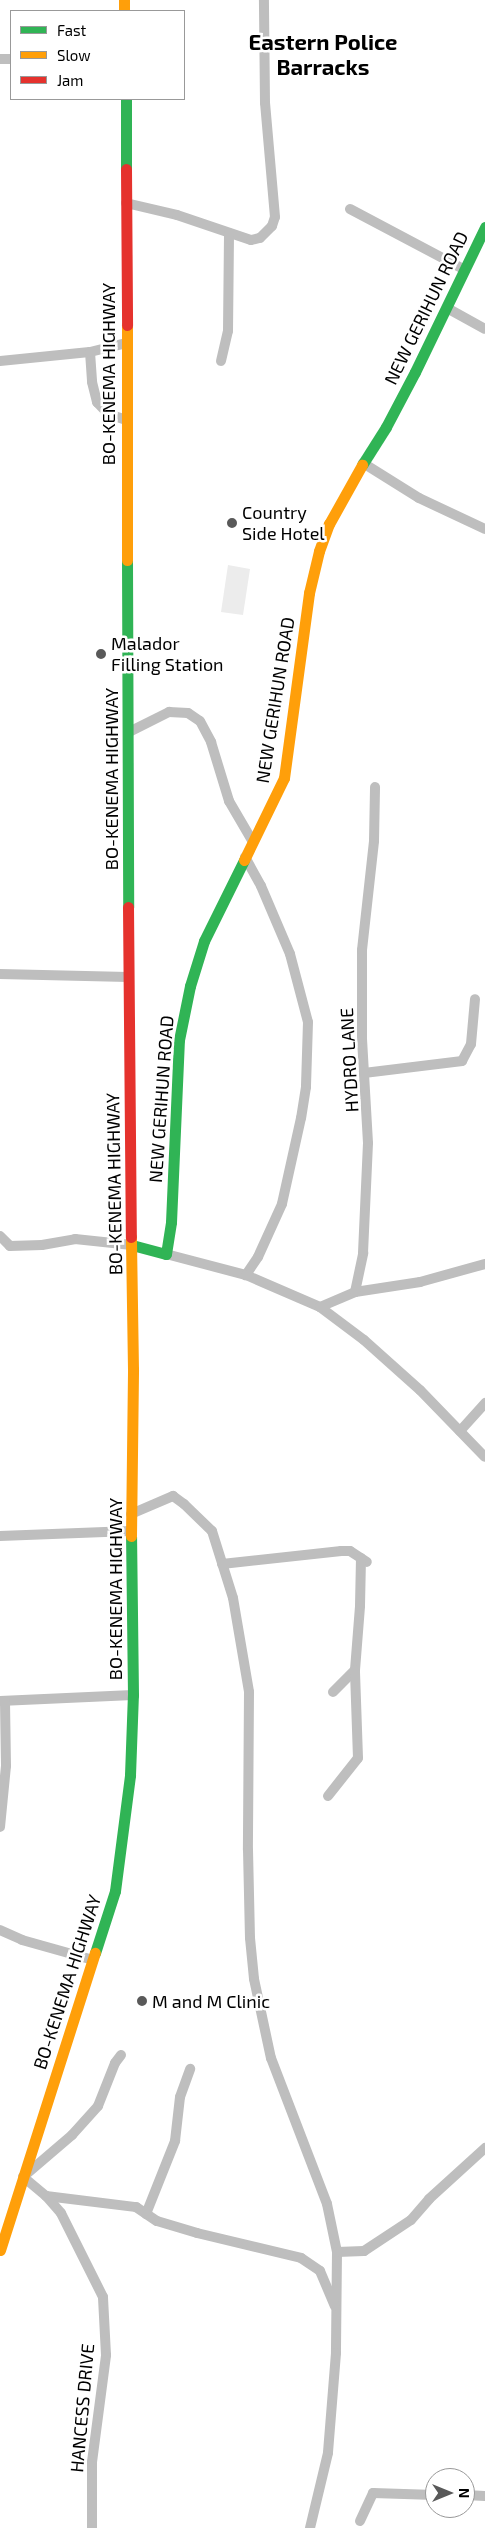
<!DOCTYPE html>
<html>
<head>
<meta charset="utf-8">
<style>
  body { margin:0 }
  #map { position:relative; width:485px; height:2528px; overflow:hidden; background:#fff; font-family:"Exo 2",sans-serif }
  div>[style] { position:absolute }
  .green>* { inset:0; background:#ececec }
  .street>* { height:10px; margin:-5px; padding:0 5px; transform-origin:5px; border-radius:5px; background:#bebebe }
  .fast>* { height:11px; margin:-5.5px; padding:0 5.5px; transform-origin:5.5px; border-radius:5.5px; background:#30b455 }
  .slow>* { height:11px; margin:-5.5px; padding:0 5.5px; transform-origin:5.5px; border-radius:5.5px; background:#ff9f0a }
  .jam>* { height:11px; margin:-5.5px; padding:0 5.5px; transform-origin:5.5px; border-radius:5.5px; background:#e5322d }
  .dots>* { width:14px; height:14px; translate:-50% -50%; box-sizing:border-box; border:2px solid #fff; border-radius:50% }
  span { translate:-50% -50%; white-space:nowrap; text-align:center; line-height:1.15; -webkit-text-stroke:5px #fff; paint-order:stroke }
  .street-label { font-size:18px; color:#000 }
  .poi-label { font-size:18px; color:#000 }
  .left { translate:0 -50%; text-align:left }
  .district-label { font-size:22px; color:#000; font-weight:700 }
  .legend { position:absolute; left:10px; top:10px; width:175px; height:90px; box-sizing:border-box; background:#fff; border:1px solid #999; margin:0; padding:6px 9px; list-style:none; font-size:15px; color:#000 }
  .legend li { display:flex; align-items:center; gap:10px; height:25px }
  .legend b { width:25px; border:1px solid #999 }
  .north { position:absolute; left:425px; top:2468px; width:50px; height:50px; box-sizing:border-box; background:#fff; border:1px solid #999; border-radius:50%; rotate:90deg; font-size:14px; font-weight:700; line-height:20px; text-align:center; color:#000 }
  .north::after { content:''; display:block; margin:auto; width:18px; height:22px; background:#595959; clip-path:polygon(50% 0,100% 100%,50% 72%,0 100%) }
</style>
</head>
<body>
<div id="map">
  <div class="green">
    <div style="clip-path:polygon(228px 565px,250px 569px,243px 615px,221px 612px)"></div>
  </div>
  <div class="street">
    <div style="left:0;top:59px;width:11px"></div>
    <div style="left:126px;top:203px;width:52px;rotate:13.2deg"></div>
    <div style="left:177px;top:215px;width:78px;rotate:18.7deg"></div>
    <div style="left:251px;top:240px;width:9px;rotate:-13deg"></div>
    <div style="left:260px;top:238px;width:17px;rotate:-45deg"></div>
    <div style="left:272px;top:226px;width:9px;rotate:-72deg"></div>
    <div style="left:275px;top:217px;width:114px;rotate:-95deg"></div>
    <div style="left:265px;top:103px;width:103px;rotate:-90.6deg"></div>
    <div style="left:350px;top:209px;width:130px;rotate:27.9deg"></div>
    <div style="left:447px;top:308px;width:43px;rotate:28.9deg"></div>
    <div style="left:90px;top:352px;width:30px;rotate:86deg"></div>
    <div style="left:92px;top:382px;width:21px;rotate:76deg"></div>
    <div style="left:97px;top:402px;width:16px;rotate:47deg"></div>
    <div style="left:108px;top:414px;width:19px;rotate:18deg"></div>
    <div style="left:0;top:361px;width:90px;rotate:-5.7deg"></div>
    <div style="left:90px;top:352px;width:36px;rotate:-14deg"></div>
    <div style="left:221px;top:361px;width:31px;rotate:-77deg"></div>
    <div style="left:228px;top:331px;width:98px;rotate:-89.4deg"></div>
    <div style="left:363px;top:463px;width:66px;rotate:32deg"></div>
    <div style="left:419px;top:498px;width:73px;rotate:25.2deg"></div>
    <div style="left:129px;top:732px;width:45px;rotate:-26.6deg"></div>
    <div style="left:169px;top:712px;width:19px;rotate:3deg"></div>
    <div style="left:188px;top:713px;width:14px;rotate:34deg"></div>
    <div style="left:200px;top:721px;width:24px;rotate:62deg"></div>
    <div style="left:211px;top:742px;width:62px;rotate:73deg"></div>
    <div style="left:229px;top:801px;width:48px;rotate:59.7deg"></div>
    <div style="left:245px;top:857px;width:33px;rotate:61deg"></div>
    <div style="left:261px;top:886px;width:74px;rotate:66.9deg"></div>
    <div style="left:290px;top:954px;width:70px;rotate:75.2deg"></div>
    <div style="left:308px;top:1022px;width:65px;rotate:91.8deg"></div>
    <div style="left:306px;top:1087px;width:31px;rotate:99deg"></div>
    <div style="left:301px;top:1118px;width:88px;rotate:102.5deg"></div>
    <div style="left:282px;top:1204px;width:58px;rotate:114.4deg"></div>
    <div style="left:258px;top:1257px;width:22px;rotate:124deg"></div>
    <div style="left:0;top:974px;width:128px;rotate:1.3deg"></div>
    <div style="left:364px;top:1073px;width:99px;rotate:-7deg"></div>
    <div style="left:462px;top:1061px;width:19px;rotate:-62deg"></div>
    <div style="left:471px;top:1044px;width:45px;rotate:-84.9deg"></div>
    <div style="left:0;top:1236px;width:14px;rotate:45deg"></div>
    <div style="left:10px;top:1246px;width:32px;rotate:-2deg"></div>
    <div style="left:42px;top:1245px;width:34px;rotate:-10deg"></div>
    <div style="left:75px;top:1239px;width:57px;rotate:6deg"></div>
    <div style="left:166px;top:1254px;width:83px;rotate:14.7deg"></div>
    <div style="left:246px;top:1275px;width:81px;rotate:23.4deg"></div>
    <div style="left:320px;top:1307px;width:55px;rotate:36.9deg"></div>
    <div style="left:364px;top:1340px;width:75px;rotate:41.8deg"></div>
    <div style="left:420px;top:1390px;width:93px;rotate:45.9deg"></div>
    <div style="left:355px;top:1292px;width:66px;rotate:-8.7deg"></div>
    <div style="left:420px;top:1282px;width:67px;rotate:-15.5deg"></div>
    <div style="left:320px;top:1307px;width:38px;rotate:-23deg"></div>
    <div style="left:355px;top:1292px;width:40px;rotate:-78deg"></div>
    <div style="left:363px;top:1253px;width:110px;rotate:-87.4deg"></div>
    <div style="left:368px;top:1143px;width:104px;rotate:-93.3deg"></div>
    <div style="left:362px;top:1039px;width:89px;rotate:-90deg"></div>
    <div style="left:362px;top:950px;width:110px;rotate:-83.7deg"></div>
    <div style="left:374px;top:841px;width:54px;rotate:-88.9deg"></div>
    <div style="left:460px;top:1431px;width:38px;rotate:-48deg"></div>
    <div style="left:131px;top:1514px;width:46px;rotate:-23.2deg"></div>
    <div style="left:173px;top:1496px;width:14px;rotate:36deg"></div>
    <div style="left:184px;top:1504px;width:39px;rotate:44deg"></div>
    <div style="left:212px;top:1531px;width:70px;rotate:72.6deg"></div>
    <div style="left:233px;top:1598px;width:95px;rotate:80.3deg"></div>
    <div style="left:249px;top:1692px;width:158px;rotate:90.4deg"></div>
    <div style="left:248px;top:1850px;width:88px;rotate:88.7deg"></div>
    <div style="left:250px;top:1938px;width:41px;rotate:84.4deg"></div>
    <div style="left:254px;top:1979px;width:81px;rotate:77.9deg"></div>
    <div style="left:271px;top:2058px;width:156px;rotate:69deg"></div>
    <div style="left:327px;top:2204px;width:49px;rotate:78.2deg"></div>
    <div style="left:337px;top:2252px;width:101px;rotate:90.6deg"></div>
    <div style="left:336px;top:2353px;width:100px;rotate:94.6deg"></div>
    <div style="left:328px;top:2453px;width:77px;rotate:103.5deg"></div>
    <div style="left:0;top:1536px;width:131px;rotate:-2.2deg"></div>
    <div style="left:222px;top:1564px;width:120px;rotate:-6.2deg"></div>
    <div style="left:341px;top:1551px;width:9px"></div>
    <div style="left:350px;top:1551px;width:20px;rotate:33deg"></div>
    <div style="left:333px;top:1692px;width:31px;rotate:-45deg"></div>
    <div style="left:355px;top:1670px;width:64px;rotate:-85.5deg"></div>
    <div style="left:360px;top:1606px;width:48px;rotate:-88.8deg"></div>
    <div style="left:0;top:1701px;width:133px;rotate:-2.6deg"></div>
    <div style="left:328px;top:1796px;width:48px;rotate:-51.7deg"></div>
    <div style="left:358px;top:1758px;width:88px;rotate:-92deg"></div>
    <div style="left:0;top:1827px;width:61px;rotate:-84.4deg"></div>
    <div style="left:6px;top:1766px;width:65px;rotate:-90.9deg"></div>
    <div style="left:0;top:1930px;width:24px;rotate:24deg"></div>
    <div style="left:22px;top:1940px;width:74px;rotate:15.7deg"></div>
    <div style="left:46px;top:2196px;width:91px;rotate:7deg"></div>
    <div style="left:136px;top:2207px;width:25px;rotate:34deg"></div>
    <div style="left:157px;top:2221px;width:42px;rotate:16.7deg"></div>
    <div style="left:197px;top:2233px;width:107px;rotate:13.5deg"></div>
    <div style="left:301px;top:2258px;width:23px;rotate:34deg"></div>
    <div style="left:320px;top:2271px;width:38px;rotate:67deg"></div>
    <div style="left:146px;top:2214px;width:79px;rotate:-68.3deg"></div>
    <div style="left:175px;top:2141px;width:44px;rotate:-83.5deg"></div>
    <div style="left:180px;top:2097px;width:30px;rotate:-70deg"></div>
    <div style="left:337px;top:2252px;width:27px;rotate:-2deg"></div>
    <div style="left:364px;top:2251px;width:56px;rotate:-33.4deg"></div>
    <div style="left:411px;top:2220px;width:28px;rotate:-49deg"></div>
    <div style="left:429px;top:2199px;width:76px;rotate:-42.3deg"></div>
    <div style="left:465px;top:2495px;width:20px;rotate:3deg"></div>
    <div style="left:360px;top:2521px;width:31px;rotate:-65deg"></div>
    <div style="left:373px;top:2493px;width:62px;rotate:1.8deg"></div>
    <div style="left:92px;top:2528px;width:66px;rotate:-90deg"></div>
    <div style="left:92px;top:2462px;width:108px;rotate:-82.5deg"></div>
    <div style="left:106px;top:2355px;width:58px;rotate:-93deg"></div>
    <div style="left:103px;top:2297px;width:94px;rotate:-116.6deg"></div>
    <div style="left:61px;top:2213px;width:23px;rotate:-131deg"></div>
    <div style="left:46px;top:2196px;width:30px;rotate:-140deg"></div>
    <div style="left:23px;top:2177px;width:65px;rotate:-40.6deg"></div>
    <div style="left:72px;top:2135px;width:39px;rotate:-48deg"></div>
    <div style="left:98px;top:2106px;width:46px;rotate:-68.4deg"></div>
    <div style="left:115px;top:2063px;width:10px;rotate:-53deg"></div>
  </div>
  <div class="fast">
    <div style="left:126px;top:99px;width:70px;rotate:90deg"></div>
    <div style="left:362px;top:465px;width:45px;rotate:-57.7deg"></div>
    <div style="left:386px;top:427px;width:62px;rotate:-62.2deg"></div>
    <div style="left:415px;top:372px;width:161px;rotate:-64.2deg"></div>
    <div style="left:127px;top:560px;width:347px;rotate:89.8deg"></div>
    <div style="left:132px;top:1245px;width:35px;rotate:15deg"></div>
    <div style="left:166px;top:1254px;width:32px;rotate:-81deg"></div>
    <div style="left:171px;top:1222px;width:182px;rotate:-87.5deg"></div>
    <div style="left:179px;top:1040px;width:55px;rotate:-78.5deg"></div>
    <div style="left:190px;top:986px;width:47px;rotate:-72.7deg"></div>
    <div style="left:204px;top:941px;width:90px;rotate:-63.7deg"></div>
    <div style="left:95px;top:1953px;width:65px;rotate:-72.1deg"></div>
    <div style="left:115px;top:1891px;width:117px;rotate:-82.6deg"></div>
    <div style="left:130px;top:1775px;width:80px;rotate:-87.9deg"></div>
    <div style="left:133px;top:1695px;width:159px;rotate:-90.7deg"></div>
  </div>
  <div class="slow">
    <div style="left:124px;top:0;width:11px;rotate:90deg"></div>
    <div style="left:127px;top:325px;width:235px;rotate:90deg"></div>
    <div style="left:244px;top:860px;width:91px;rotate:-64deg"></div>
    <div style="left:284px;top:778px;width:187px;rotate:-82.3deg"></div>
    <div style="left:309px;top:593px;width:43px;rotate:-76.6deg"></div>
    <div style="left:319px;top:551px;width:29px;rotate:-70deg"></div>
    <div style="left:329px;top:524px;width:68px;rotate:-60.8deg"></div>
    <div style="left:131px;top:1536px;width:167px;rotate:-89.3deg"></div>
    <div style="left:133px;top:1369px;width:132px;rotate:-90.9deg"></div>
    <div style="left:0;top:2250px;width:312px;rotate:-72.3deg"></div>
  </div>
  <div class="jam">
    <div style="left:126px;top:169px;width:156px;rotate:89.6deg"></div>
    <div style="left:128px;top:907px;width:330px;rotate:89.5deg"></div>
  </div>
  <div class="dots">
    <div style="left:232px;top:523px;background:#595959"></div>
    <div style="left:101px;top:654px;background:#595959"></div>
    <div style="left:142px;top:2001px;background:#595959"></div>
  </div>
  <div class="street-label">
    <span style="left:426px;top:308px;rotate:-64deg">NEW GERIHUN ROAD</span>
    <span style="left:108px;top:374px;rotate:-90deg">BO-KENEMA HIGHWAY</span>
    <span style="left:275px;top:700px;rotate:-81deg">NEW GERIHUN ROAD</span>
    <span style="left:111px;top:779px;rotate:-90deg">BO-KENEMA HIGHWAY</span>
    <span style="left:349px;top:1060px;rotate:-93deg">HYDRO LANE</span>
    <span style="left:161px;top:1099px;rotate:-86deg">NEW GERIHUN ROAD</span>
    <span style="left:114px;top:1184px;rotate:-91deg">BO-KENEMA HIGHWAY</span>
    <span style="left:115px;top:1589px;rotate:-90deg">BO-KENEMA HIGHWAY</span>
    <span style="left:67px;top:1982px;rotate:-72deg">BO-KENEMA HIGHWAY</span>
    <span style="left:82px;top:2408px;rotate:-85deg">HANCESS DRIVE</span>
  </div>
  <div class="poi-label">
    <span class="left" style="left:242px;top:523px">Country<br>Side Hotel</span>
    <span class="left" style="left:111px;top:654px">Malador<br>Filling Station</span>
    <span class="left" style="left:152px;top:2001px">M and M Clinic</span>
  </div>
  <div class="district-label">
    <span style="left:323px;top:54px">Eastern Police<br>Barracks</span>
  </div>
  <ul class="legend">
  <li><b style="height:6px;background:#30b455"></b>Fast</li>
  <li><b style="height:6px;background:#ff9f0a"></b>Slow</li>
  <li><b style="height:6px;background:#e5322d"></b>Jam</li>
  </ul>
  <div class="north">N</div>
</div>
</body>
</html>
